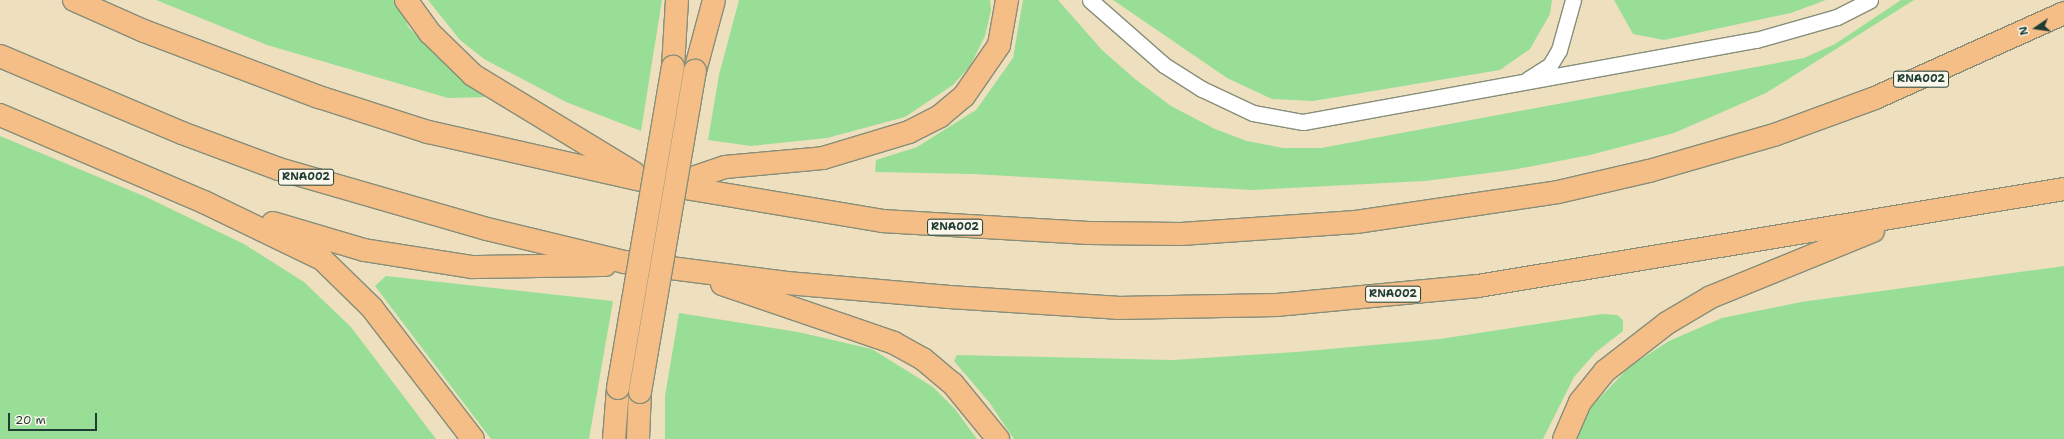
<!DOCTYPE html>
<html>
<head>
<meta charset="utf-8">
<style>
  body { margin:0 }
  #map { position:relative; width:2064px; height:439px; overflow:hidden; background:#eee0bf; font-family:"Shantell Sans",sans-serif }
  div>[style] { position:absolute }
  .green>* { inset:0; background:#99de96 }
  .roads { filter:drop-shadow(1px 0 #868e7a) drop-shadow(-1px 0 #868e7a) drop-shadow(0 1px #868e7a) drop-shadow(0 -1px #868e7a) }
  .lane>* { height:15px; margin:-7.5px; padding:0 7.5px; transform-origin:7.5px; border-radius:7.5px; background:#fff }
  .highway>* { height:22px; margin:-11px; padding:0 11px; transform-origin:11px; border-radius:11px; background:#f5be86 }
  .bridges { filter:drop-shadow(1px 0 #868e7a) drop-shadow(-1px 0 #868e7a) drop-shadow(0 1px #868e7a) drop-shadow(0 -1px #868e7a) }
  .highway-bridge>* { height:22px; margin:-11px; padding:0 11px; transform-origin:11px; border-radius:11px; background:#f5be86 }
  span { translate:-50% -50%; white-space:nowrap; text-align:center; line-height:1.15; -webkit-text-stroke:3px #fbf7ec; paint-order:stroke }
  .shield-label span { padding:1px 3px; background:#fbf7ec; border:1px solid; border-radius:3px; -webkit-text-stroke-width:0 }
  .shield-label { font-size:11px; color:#1f3d34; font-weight:700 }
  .north { position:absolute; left:2016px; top:8px; width:40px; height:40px; -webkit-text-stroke:3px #fbf7ec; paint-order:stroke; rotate:257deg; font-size:11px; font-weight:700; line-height:16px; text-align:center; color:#1f3d34 }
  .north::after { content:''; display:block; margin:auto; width:14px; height:18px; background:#1f3d34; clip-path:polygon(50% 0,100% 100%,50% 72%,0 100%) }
  .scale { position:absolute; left:8px; top:413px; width:89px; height:18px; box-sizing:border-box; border:2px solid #1f3d34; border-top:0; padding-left:5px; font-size:12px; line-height:14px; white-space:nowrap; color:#1f3d34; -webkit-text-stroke:3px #fbf7ec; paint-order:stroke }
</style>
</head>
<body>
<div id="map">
  <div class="green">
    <div style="clip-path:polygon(156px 0,396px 0,409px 28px,458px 76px,487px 97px,448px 98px,267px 45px)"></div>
    <div style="clip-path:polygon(428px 0,662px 0,641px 131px,566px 102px,484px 59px,460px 40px)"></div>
    <div style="clip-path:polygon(739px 0,990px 0,991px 10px,985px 36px,970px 66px,953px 85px,905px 117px,827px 138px,751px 146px,708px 140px,719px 75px)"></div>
    <div style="clip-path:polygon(1023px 0,1058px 0,1102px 50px,1135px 79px,1171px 106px,1215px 129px,1247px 141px,1283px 148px,1321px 148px,1804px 58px,1835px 44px,1901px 0,1914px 0,1766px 93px,1674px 133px,1590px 155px,1512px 170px,1425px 181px,1253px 190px,972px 174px,875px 172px,876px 160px,917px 147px,976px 110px,1013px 58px)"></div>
    <div style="clip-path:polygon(1113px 0,1552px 0,1550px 14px,1530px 49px,1500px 70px,1313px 101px,1272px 99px,1227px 78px)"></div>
    <div style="clip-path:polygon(1614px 0,1826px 0,1791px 13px,1664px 40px,1633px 34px)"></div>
    <div style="clip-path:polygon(0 136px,146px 197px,244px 244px,304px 282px,351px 327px,436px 439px,0 439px)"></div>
    <div style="clip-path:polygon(2064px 266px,2064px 439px,1575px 439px,1592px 406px,1629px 367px,1669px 341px,1722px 318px,1801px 302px)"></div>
    <div style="clip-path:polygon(386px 276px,613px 301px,589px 439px,491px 439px,375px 286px)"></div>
    <div style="clip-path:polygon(679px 313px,798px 332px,872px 349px,933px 387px,955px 409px,977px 439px,665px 439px,665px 396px)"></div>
    <div style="clip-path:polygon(1602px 314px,1617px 315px,1623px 320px,1623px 331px,1596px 352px,1574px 377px,1543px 439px,1014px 439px,989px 402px,954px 361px,957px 355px,1173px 360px,1296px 352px,1440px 339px)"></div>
  </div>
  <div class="roads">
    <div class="lane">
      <div style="left:1090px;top:0;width:98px;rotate:41.3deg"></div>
      <div style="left:1164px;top:65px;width:45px;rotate:32.3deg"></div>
      <div style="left:1202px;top:89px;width:56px;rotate:25.2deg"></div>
      <div style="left:1253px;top:113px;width:51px;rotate:10.2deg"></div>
      <div style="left:1303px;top:122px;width:460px;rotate:-10.3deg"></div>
      <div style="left:1756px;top:40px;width:84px;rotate:-15.9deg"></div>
      <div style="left:1837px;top:17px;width:37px;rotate:-27deg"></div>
      <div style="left:1528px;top:79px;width:26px;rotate:-32deg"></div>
      <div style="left:1550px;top:65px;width:17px;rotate:-59deg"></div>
      <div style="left:1559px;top:50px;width:52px;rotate:-74.4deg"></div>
    </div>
    <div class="highway">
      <div style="left:74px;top:0;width:77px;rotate:23.9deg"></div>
      <div style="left:144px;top:31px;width:187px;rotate:20.7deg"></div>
      <div style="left:319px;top:97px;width:114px;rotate:17.8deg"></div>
      <div style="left:428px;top:132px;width:228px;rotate:12.7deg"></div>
      <div style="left:650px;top:182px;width:235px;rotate:9.5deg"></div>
      <div style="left:882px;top:221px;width:207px;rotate:3.3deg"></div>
      <div style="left:1089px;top:233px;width:92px;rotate:0.6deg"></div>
      <div style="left:1181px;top:234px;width:175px;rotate:-3.9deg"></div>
      <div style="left:1356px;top:222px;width:204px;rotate:-8.4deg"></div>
      <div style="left:1558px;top:192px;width:93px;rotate:-13deg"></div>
      <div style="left:1649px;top:171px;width:130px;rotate:-16.1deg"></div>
      <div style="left:1774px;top:135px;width:108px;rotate:-20.1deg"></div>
      <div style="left:1875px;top:98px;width:207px;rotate:-24.2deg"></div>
      <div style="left:406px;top:0;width:41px;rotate:54deg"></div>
      <div style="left:430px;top:33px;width:60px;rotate:44.3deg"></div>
      <div style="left:473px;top:75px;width:188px;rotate:31.3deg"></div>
      <div style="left:0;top:56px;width:198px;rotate:22.9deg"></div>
      <div style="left:182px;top:133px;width:103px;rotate:20.4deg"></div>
      <div style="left:279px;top:169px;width:216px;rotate:16.1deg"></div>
      <div style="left:487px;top:229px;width:141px;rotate:13.5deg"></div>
      <div style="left:624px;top:262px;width:164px;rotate:7.3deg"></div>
      <div style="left:787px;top:283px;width:163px;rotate:4.9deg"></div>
      <div style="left:949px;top:297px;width:168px;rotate:3.7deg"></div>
      <div style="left:1117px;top:308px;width:160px;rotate:-1.1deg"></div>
      <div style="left:1277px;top:305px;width:202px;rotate:-5.4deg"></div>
      <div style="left:1478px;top:286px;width:594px;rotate:-9.4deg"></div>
      <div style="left:673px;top:67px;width:67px;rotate:-86.6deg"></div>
      <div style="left:695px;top:71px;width:73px;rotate:-75deg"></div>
      <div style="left:0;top:115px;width:222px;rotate:23.1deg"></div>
      <div style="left:204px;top:202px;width:131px;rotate:25.8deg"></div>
      <div style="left:322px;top:259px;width:70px;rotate:44.4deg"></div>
      <div style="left:372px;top:308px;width:165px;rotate:52.4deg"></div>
      <div style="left:675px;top:184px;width:53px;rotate:-18.8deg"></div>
      <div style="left:725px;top:167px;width:98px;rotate:-5.2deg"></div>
      <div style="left:823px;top:158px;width:90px;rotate:-16.8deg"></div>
      <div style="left:909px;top:132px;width:35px;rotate:-27deg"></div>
      <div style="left:940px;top:116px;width:31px;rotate:-40deg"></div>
      <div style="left:964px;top:96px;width:62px;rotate:-55.5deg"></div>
      <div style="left:999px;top:45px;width:46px;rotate:-79.9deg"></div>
      <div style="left:273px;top:223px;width:95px;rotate:16.5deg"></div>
      <div style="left:364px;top:250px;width:110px;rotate:8.9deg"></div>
      <div style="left:473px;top:267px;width:132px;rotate:-0.9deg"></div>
      <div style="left:722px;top:284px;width:182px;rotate:18.9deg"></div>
      <div style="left:894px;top:343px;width:33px;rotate:29deg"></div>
      <div style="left:923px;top:359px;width:39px;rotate:40deg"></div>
      <div style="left:953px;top:384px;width:71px;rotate:50.7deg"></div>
      <div style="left:614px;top:439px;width:51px;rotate:-85.5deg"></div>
      <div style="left:638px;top:439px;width:47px;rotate:-87.6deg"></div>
      <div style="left:1564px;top:439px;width:40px;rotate:-66.6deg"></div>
      <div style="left:1580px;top:402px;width:40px;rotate:-51deg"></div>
      <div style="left:1605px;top:371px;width:78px;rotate:-37.7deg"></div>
      <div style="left:1667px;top:323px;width:51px;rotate:-30.6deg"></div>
      <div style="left:1711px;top:297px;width:175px;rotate:-22.2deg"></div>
    </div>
  </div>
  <div class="bridges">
    <div class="highway-bridge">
      <div style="left:618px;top:388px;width:326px;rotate:-80.3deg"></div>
      <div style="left:640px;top:392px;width:326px;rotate:-80.3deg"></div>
    </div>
  </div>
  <div class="shield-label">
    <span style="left:1921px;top:79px">RNA002</span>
    <span style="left:306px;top:177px">RNA002</span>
    <span style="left:955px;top:227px">RNA002</span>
    <span style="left:1393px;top:294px">RNA002</span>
  </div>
  <div class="north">N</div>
  <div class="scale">20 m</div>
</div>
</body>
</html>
